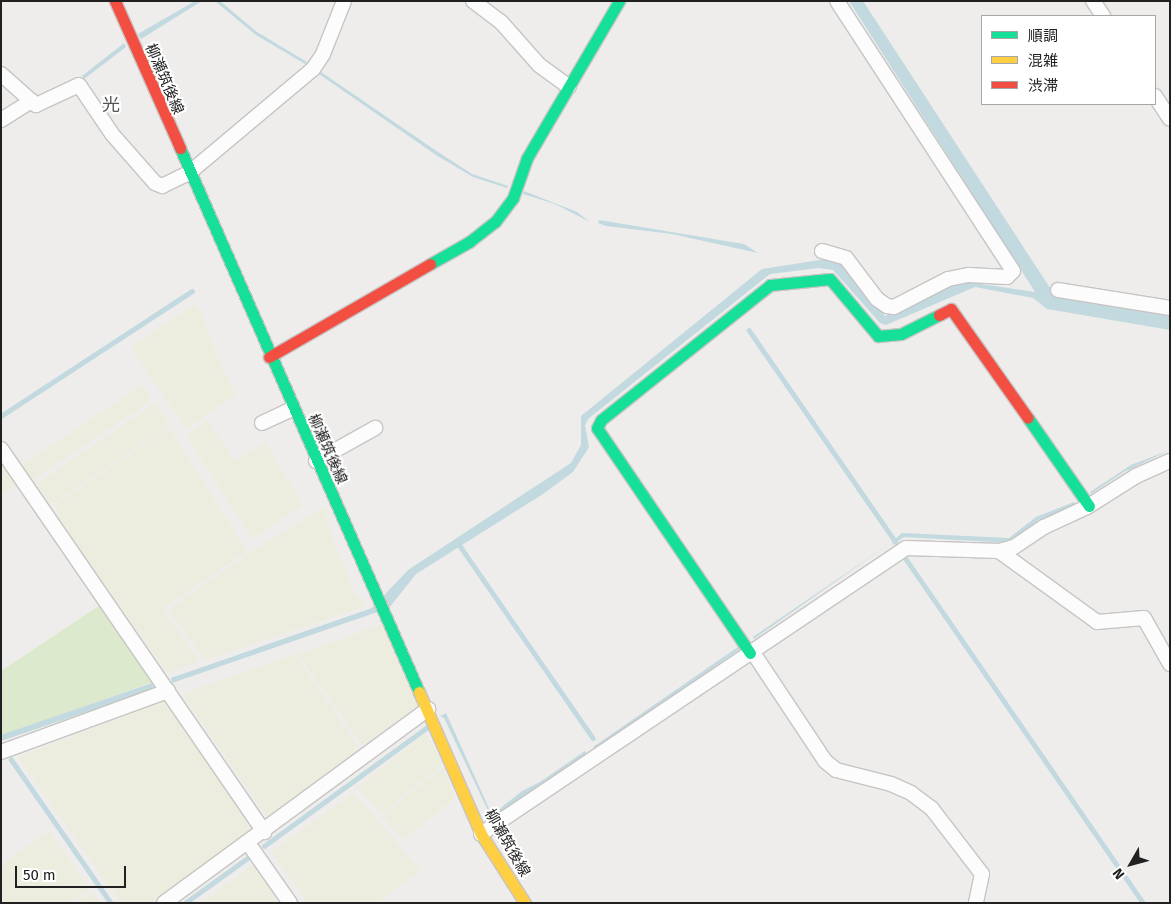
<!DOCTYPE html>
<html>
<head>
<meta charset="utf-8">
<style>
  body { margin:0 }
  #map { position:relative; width:1171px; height:904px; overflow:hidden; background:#efedeb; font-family:"Fira Sans","Noto Sans JP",sans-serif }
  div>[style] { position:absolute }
  .farmland>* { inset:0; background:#ededdf }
  .grass>* { inset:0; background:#dce9cd }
  .water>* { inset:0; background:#c1d9df }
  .stream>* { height:4.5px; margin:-2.25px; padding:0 2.25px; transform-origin:2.25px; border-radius:2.25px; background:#c1d9df }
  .roads { filter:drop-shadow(1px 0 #c6c5c4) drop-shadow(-1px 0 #c6c5c4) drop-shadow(0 1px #c6c5c4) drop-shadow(0 -1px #c6c5c4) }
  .street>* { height:14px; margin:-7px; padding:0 7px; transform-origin:7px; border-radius:7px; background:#fdfcfc }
  .fast>* { height:11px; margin:-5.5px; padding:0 5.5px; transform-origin:5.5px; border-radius:5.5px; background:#16e098 }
  .slow>* { height:11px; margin:-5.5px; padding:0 5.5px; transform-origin:5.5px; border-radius:5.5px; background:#ffcf43 }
  .jam>* { height:11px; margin:-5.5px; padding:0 5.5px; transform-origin:5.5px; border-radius:5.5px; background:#f24e42 }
  span { translate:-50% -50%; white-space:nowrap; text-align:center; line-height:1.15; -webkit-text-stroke:4px #fff; paint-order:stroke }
  .street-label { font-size:15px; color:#212121 }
  .quarter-label { font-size:18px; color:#545454 }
  .frame { position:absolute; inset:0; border:2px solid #212121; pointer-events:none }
  .legend { position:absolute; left:981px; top:15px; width:175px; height:90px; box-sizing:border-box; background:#fff; border:1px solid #a6a6a6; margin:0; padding:6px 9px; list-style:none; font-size:15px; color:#212121 }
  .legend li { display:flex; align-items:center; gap:10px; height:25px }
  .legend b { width:25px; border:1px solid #a6a6a6 }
  .north { position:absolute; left:1106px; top:839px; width:50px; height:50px; -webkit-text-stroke:4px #fff; paint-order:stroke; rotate:232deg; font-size:14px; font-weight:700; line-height:20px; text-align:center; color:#212121 }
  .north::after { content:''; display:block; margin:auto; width:18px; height:22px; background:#212121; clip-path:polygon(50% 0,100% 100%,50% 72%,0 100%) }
  .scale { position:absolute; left:15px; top:866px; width:111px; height:22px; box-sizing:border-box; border:2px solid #212121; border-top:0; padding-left:6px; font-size:15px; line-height:18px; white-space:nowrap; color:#212121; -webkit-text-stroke:4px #fff; paint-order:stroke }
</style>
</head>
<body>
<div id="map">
  <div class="farmland">
    <div style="clip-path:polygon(194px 304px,201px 313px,222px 368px,237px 395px,186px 429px,131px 347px)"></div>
    <div style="clip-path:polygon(141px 385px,152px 400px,33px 480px,22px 465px)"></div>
    <div style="clip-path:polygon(155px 403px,169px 425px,51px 505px,36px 484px)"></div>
    <div style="clip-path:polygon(207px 420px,235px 460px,265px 442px,303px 505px,253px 539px,186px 436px)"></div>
    <div style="clip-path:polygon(169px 427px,247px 551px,163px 609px,199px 661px,167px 673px,57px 517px,60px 515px,55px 505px)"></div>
    <div style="clip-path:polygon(1px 462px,17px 484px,1px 495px)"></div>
    <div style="clip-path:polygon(324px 507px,329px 513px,325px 518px,354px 592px,366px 606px,205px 660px,168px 610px,252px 551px)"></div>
    <div style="clip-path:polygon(382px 624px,419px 708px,369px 747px,366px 743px,362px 745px,298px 654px)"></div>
    <div style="clip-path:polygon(295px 654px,358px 747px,354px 749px,358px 755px,273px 817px,270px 814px,267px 817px,184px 697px,185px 693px)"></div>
    <div style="clip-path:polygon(164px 701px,253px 827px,252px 834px,151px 903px,121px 903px,18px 757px)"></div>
    <div style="clip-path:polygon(426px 733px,443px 764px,381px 814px,358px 787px)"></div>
    <div style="clip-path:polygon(443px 767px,455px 798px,403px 840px,382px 816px)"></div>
    <div style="clip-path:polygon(354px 793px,421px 871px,377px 903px,308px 903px,271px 851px)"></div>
    <div style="clip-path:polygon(49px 831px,90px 888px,70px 903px,1px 903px,1px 865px)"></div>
    <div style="clip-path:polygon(254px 864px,276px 895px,275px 903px,201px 903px)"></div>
    <div style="clip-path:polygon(92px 891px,100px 903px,76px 903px)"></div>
  </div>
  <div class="grass">
    <div style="clip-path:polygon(100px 605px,153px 682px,1px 736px,1px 671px)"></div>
  </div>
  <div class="water">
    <div style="clip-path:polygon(195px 1px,202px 1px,141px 39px,138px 34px)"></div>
    <div style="clip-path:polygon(215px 1px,220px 1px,257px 32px,307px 62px,305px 64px,256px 35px)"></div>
    <div style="clip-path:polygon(849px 1px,863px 1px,1052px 291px,1059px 297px,1170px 314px,1170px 330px,1047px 309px,1033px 298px,975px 287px,886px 325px,880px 323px,833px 270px,819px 268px,770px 274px,588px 419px,585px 425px,589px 447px,573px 472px,543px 494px,416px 574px,389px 608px,172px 683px,171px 678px,372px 608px,408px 570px,571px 463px,581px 445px,581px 416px,762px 269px,826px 259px,843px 264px,885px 316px,945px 288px,968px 282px,1035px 292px)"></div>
    <div style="clip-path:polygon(124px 43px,126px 47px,84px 79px,82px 76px)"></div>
    <div style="clip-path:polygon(321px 72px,438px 152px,472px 174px,508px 186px,507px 188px,473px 177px,436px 155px,319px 74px)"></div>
    <div style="clip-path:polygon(524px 191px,577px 212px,590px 222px,555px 204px,523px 194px)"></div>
    <div style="clip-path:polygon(599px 220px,744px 244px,758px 253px,672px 234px,606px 226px,598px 223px)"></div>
    <div style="clip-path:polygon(1170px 450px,1124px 472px,1091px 494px,1090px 492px,1131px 465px)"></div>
    <div style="clip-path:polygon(1074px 502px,1076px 504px,1068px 510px,1038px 520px,1011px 543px,904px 537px,893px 545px,892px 542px,902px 533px,1009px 538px,1036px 517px)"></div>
    <div style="clip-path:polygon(889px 544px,754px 639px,753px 637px)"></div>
    <div style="clip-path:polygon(738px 647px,740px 649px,684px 688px,595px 750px,593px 747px)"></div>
    <div style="clip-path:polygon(152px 683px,154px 689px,1px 741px,1px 735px)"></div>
    <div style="clip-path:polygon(446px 713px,492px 815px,522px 791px,540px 782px,585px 751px,587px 754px,492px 819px,444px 718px,440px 716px)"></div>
  </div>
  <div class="stream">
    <div style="left:749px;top:330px;width:257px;rotate:55.3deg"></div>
    <div style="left:1px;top:416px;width:228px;rotate:-33.2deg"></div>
    <div style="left:458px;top:543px;width:237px;rotate:55.3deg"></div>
    <div style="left:904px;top:556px;width:421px;rotate:55.4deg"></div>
    <div style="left:11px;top:759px;width:175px;rotate:55.2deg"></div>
    <div style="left:264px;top:846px;width:203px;rotate:-36deg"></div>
    <div style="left:185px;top:903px;width:79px;rotate:-35.7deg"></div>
  </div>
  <div class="roads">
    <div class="street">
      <div style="left:473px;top:1px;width:35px;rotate:37deg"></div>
      <div style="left:501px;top:22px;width:57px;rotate:48.5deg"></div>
      <div style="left:539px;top:65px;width:37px;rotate:36deg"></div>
      <div style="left:1093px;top:1px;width:18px;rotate:56deg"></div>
      <div style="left:1px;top:74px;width:47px;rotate:41.5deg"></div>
      <div style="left:36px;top:105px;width:47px;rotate:-24.9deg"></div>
      <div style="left:79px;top:85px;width:59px;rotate:56deg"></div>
      <div style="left:112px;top:134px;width:65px;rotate:48.7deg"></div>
      <div style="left:155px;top:183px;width:8px;rotate:23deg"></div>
      <div style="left:162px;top:186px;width:30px;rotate:-26deg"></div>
      <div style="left:189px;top:173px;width:162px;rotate:-40deg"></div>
      <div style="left:313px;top:69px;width:18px;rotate:-56deg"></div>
      <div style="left:323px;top:54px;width:57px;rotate:-68.4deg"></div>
      <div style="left:1155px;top:96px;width:27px;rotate:57deg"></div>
      <div style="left:1px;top:120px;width:36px;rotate:-32deg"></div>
      <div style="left:822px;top:251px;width:25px;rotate:16deg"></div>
      <div style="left:846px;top:258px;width:51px;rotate:52.9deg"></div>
      <div style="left:877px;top:299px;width:12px;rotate:35deg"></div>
      <div style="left:887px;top:306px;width:7px;rotate:8deg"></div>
      <div style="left:894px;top:307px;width:61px;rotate:-27.4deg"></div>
      <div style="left:948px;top:279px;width:21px;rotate:-11deg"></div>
      <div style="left:969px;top:275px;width:38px;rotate:3deg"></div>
      <div style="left:1007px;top:277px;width:8px;rotate:-45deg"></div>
      <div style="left:1013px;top:271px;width:322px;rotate:-123.1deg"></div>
      <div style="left:1058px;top:290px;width:113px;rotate:9.1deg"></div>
      <div style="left:262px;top:423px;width:33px;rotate:-25deg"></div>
      <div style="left:1px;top:449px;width:465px;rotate:55.5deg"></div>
      <div style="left:316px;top:461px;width:68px;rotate:-29.2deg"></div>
      <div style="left:999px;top:551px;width:121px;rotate:35.9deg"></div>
      <div style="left:1097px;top:622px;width:47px;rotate:-4.9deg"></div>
      <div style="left:1144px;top:618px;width:53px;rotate:60.5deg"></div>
      <div style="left:752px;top:651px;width:132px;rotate:56.4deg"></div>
      <div style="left:825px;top:761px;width:14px;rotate:39deg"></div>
      <div style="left:836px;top:770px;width:57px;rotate:14.3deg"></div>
      <div style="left:891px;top:784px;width:22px;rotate:24deg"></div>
      <div style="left:911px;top:793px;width:26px;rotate:37deg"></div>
      <div style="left:932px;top:809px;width:82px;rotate:52.4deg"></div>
      <div style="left:982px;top:874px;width:30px;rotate:102deg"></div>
      <div style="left:1px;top:752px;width:178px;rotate:-20.1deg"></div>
      <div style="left:481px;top:834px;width:512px;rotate:-33.94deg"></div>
      <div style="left:906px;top:548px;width:93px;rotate:1.8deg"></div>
      <div style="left:999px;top:551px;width:16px;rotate:-15deg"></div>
      <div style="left:1014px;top:547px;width:36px;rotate:-34deg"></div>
      <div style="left:1044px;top:527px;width:47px;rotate:-24.9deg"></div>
      <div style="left:1087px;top:507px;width:58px;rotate:-32.3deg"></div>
      <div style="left:1136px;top:476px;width:37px;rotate:-24deg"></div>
      <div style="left:248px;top:843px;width:73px;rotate:55deg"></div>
      <div style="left:164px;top:903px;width:328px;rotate:-36.3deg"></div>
    </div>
    <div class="fast">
      <div style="left:180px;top:148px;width:594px;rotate:66.28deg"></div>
      <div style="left:430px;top:264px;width:45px;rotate:-29.4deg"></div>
      <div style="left:469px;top:242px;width:33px;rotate:-38deg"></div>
      <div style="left:495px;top:222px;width:30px;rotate:-53deg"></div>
      <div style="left:513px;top:198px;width:42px;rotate:-70.7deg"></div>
      <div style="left:527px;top:158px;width:182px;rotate:-59.6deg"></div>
      <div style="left:1028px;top:418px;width:107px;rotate:55.3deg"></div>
      <div style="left:750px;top:653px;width:272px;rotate:-124.2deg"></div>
      <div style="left:597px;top:428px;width:9px;rotate:-63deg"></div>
      <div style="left:601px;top:420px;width:216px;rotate:-38.6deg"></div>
      <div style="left:770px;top:285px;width:60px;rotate:-5.7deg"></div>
      <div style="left:830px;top:279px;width:75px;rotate:49.9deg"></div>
      <div style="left:878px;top:336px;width:23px;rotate:-5deg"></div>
      <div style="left:901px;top:334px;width:42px;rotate:-26.6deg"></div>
    </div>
    <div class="slow">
      <div style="left:419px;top:692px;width:155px;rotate:66.4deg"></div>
      <div style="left:481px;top:834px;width:82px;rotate:57.5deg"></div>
    </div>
    <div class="jam">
      <div style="left:115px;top:1px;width:161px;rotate:66.1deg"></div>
      <div style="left:939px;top:315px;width:13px;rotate:-27deg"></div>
      <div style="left:951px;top:309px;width:133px;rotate:54.8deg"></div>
      <div style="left:269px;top:357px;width:186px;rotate:-30deg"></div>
    </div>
  </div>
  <div class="street-label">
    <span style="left:164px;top:79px;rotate:67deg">柳瀬筑後線</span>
    <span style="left:327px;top:449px;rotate:66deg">柳瀬筑後線</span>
    <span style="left:507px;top:843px;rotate:60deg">柳瀬筑後線</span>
  </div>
  <div class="quarter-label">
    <span style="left:111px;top:105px">光</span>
  </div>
  <div class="frame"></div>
  <ul class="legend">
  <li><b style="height:6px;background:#16e098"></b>順調</li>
  <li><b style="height:6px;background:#ffcf43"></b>混雑</li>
  <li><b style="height:6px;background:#f24e42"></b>渋滞</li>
  </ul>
  <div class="north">N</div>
  <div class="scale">50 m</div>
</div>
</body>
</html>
